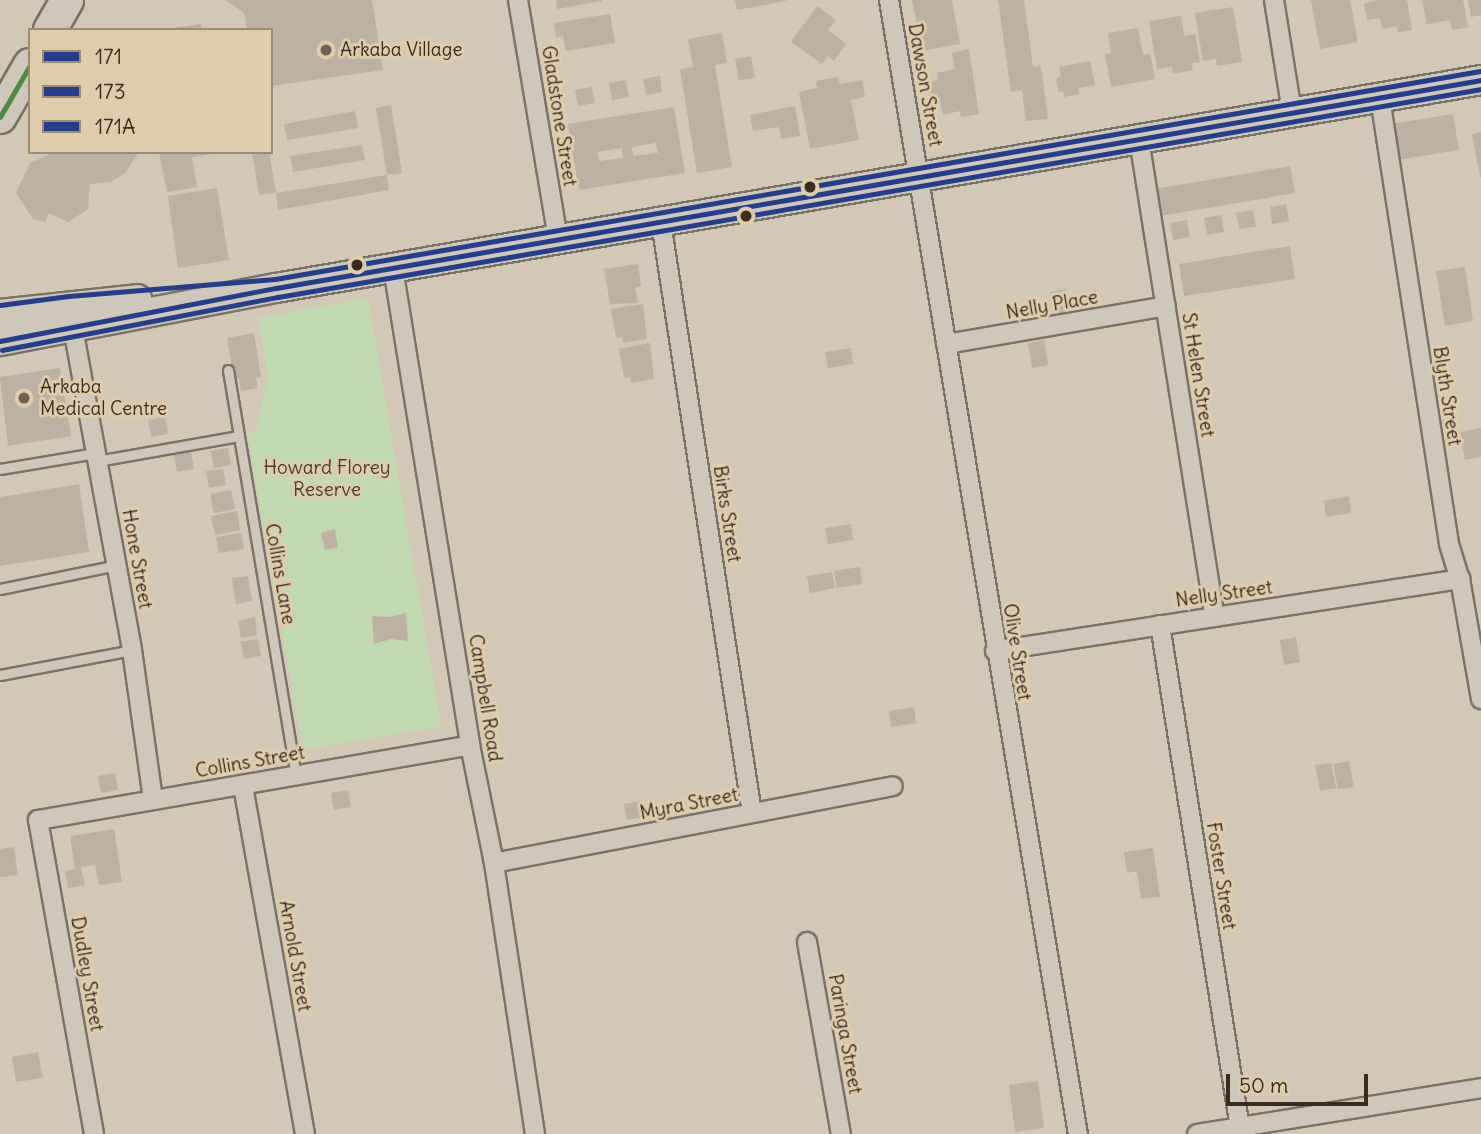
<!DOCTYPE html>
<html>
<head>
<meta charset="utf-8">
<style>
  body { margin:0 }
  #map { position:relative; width:1481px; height:1134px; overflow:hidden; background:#d3c8b6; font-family:Delius,sans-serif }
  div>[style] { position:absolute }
  .green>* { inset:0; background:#c1d9ae }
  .building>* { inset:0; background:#bcb1a3 }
  .roads { filter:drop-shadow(2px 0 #7a7267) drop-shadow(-2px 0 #7a7267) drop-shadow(0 2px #7a7267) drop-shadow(0 -2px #7a7267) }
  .lane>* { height:9px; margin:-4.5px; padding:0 4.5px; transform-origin:4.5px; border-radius:4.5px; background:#cfc7ba }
  .street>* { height:18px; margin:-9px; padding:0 9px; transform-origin:9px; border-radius:9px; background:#cfc7ba }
  .primary>* { height:28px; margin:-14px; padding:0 14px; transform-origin:14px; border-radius:14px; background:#cfc7ba }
  .highway>* { height:32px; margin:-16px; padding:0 16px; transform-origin:16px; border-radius:16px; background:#cfc7ba }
  .bus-1>* { height:5px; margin:-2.5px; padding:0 2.5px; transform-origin:2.5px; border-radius:2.5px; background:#243e8c }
  .bus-2>* { height:5px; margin:-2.5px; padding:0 2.5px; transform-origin:2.5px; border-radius:2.5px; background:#243e8c }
  .bus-3>* { height:5px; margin:-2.5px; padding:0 2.5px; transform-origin:2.5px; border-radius:2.5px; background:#243e8c }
  .bus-4>* { height:5px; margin:-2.5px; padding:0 2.5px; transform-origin:2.5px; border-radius:2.5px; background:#4d8b3f }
  .dots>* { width:19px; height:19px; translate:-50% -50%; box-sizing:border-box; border:4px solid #dfccaa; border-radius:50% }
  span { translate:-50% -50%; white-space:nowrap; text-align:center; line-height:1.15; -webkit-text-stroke:6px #dfccaa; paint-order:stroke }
  .poi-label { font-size:19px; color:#3b2a1e }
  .left { translate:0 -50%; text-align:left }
  .street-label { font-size:19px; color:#3b2a1e }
  .park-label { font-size:19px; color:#473d2c }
  .legend { position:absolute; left:28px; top:28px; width:245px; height:126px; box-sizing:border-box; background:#dfccaa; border:2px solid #9d8b72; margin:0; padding:9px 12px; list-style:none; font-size:21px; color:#3b2a1e }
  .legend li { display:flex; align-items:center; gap:14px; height:35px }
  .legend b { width:35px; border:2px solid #9d8b72 }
  .scale { position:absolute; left:1226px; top:1074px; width:142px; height:32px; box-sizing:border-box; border:4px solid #3b2a1e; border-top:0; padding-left:9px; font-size:21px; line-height:24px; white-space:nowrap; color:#3b2a1e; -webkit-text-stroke:5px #dfccaa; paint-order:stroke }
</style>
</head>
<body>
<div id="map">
  <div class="green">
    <div style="clip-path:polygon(368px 298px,441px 726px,303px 750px,247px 432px,257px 430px,268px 374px,258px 318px)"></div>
  </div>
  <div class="building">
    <div style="clip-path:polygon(225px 0,372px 0,383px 70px,271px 86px,271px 30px,247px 30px,244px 13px)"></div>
    <div style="clip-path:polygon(556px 0,602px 0,602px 1px,557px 9px)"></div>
    <div style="clip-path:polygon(735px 0,785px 0,786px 1px,737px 10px)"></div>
    <div style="clip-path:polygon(912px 0,952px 0,960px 44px,922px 51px)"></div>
    <div style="clip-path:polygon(998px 0,1024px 0,1033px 67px,1041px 66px,1048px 119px,1026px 121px,1022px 90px,1011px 92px)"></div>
    <div style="clip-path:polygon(1311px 0,1350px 0,1358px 42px,1320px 49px)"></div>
    <div style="clip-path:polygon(1377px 0,1407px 0,1412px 30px,1398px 32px,1397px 26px,1382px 29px,1380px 18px,1367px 20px,1364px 4px)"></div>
    <div style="clip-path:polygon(1422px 0,1463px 0,1468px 27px,1452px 30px,1450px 20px,1427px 24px)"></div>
    <div style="clip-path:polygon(1468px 0,1481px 0,1481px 15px,1471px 17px)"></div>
    <div style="clip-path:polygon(817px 6px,836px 20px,828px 30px,846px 44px,834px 61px,828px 56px,822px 64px,791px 42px)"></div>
    <div style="clip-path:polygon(1233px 7px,1242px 62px,1217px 66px,1216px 59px,1203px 61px,1195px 13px)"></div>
    <div style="clip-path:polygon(610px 14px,615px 43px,566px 51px,563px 36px,556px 37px,554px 23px)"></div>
    <div style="clip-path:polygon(1181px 16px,1184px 36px,1195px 34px,1200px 62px,1191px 63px,1193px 70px,1173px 74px,1172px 67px,1157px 69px,1149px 21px)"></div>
    <div style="clip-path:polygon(201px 24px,202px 30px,173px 30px,173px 28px)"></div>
    <div style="clip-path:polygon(1138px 28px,1143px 55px,1150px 53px,1155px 79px,1111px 87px,1105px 54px,1111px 53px,1108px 33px)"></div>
    <div style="clip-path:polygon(722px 33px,727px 63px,715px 65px,732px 167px,697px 173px,680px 69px,693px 67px,688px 39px)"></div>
    <div style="clip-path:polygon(969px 49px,979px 114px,961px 117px,960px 111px,943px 115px,939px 97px,932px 98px,929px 82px,938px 80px,937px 73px,955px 69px,952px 53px)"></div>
    <div style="clip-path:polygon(751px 56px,755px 78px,739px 80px,735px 59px)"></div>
    <div style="clip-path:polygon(1090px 61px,1095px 85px,1078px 88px,1079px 94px,1064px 97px,1063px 91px,1059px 92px,1056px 79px,1061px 76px,1059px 67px)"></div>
    <div style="clip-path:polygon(660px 76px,662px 92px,646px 95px,643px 79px)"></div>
    <div style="clip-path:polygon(838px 77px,840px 84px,862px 80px,865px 97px,851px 100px,859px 140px,810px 149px,799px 92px,817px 88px,816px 81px)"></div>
    <div style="clip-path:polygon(626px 80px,629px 97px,612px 100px,609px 83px)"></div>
    <div style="clip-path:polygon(592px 87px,595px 103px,578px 106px,575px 90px)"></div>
    <div style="clip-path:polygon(391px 105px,402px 173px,387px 175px,376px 108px)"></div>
    <div style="clip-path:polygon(795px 106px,800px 136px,781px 139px,779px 127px,753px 131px,750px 115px)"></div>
    <div style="clip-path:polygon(evenodd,674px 107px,685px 173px,579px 190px,568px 124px,674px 107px,656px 143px,658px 153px,633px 156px,632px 147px,656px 143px,674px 107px,622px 148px,623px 158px,599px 161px,597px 152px,622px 148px)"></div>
    <div style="clip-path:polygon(355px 111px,358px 128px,287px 140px,284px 124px)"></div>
    <div style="clip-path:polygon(1453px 114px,1459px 150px,1397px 160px,1391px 124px)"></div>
    <div style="clip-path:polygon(1481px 132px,1481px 177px,1480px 177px,1472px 134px)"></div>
    <div style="clip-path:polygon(362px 145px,365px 160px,293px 172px,290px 156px)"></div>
    <div style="clip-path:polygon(47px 152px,139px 152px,125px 173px,111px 182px,90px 184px,88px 209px,68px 222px,49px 213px,45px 222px,33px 219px,16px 193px,30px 163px,48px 155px)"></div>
    <div style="clip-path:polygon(159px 152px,212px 152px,212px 154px,192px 157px,197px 187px,167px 192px)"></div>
    <div style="clip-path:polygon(252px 152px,269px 152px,276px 193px,259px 195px)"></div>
    <div style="clip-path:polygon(1290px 166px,1295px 193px,1160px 216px,1155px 189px)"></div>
    <div style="clip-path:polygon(387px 175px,389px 190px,278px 210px,276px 193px)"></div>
    <div style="clip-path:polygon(217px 188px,229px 260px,178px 268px,168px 196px)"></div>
    <div style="clip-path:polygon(1286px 204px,1289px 221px,1272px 224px,1270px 207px)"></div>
    <div style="clip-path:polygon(1253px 210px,1256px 227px,1239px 229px,1236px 213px)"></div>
    <div style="clip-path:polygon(1221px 215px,1224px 232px,1207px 235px,1204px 218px)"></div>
    <div style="clip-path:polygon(1187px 220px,1190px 237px,1173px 240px,1170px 223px)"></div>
    <div style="clip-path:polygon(1290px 246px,1295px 279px,1184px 296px,1179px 264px)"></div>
    <div style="clip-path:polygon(638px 264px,641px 286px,635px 288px,638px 303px,610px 304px,604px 269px)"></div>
    <div style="clip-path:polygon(1465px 267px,1473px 321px,1445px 326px,1436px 271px)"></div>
    <div style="clip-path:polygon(1066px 289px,1070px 314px,1054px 317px,1050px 292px)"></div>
    <div style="clip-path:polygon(643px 304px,647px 339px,623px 343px,622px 337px,616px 338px,611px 309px)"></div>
    <div style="clip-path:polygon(254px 333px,261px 377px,256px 378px,258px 388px,241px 391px,239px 379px,234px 380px,227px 338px)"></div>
    <div style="clip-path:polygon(1044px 340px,1048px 365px,1032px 368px,1028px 343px)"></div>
    <div style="clip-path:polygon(650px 343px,654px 379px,631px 383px,630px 377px,624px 378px,619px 349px)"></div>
    <div style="clip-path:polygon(851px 348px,853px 364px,828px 368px,825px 352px)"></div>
    <div style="clip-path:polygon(60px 368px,71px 436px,8px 446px,0 377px)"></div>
    <div style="clip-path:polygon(165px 417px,168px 434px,151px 437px,148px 420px)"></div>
    <div style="clip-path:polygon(1481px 428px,1481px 457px,1465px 460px,1460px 432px)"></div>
    <div style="clip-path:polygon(228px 448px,231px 465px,214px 468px,211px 451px)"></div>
    <div style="clip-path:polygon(191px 452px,194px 469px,177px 472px,174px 455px)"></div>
    <div style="clip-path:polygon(223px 469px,226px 485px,209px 488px,206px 471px)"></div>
    <div style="clip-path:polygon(79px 484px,89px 552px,0 566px,0 497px)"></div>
    <div style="clip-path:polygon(231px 490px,235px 509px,214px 513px,210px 494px)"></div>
    <div style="clip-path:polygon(1349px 496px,1351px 513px,1326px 517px,1324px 501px)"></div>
    <div style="clip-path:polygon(237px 511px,240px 530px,215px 535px,211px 516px)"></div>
    <div style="clip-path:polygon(851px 524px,853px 540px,828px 544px,825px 528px)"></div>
    <div style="clip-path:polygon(335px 529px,338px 547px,325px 550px,321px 533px)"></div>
    <div style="clip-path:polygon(241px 533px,244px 549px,219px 553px,216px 537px)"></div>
    <div style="clip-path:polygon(860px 567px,862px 584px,837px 588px,834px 571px)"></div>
    <div style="clip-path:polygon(832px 572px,835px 588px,810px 593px,807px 576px)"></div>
    <div style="clip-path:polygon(248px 576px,252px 601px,236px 604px,232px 578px)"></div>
    <div style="clip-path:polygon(406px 613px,408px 641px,391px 639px,374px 644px,372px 616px,389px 617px)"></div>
    <div style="clip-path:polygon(255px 617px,257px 635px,241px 638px,238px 621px)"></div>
    <div style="clip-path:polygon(1296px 637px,1300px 662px,1284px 665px,1280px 640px)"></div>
    <div style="clip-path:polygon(258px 639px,261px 656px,244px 659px,241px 642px)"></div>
    <div style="clip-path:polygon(914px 707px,916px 723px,891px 727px,889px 711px)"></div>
    <div style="clip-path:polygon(1349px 761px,1354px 787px,1338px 789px,1333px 764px)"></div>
    <div style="clip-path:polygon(1331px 763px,1336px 788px,1320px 791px,1315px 765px)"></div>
    <div style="clip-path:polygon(115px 773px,118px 790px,101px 793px,98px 776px)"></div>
    <div style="clip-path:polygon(348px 790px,351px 807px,334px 810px,331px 793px)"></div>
    <div style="clip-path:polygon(641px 801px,644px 817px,627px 820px,624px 804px)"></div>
    <div style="clip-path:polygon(114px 829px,122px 882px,99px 885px,95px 865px,81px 867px,85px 885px,68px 888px,65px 871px,75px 869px,70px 836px)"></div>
    <div style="clip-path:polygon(14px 847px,18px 875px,0 877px,0 849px)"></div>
    <div style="clip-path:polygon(1153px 848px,1160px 897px,1141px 899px,1137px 871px,1127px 873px,1124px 852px)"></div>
    <div style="clip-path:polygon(38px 1052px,43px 1078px,16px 1082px,12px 1057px)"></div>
    <div style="clip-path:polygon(1038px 1081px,1044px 1128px,1015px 1132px,1009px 1085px)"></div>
  </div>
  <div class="roads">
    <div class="lane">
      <div style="left:228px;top:370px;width:67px;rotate:80.5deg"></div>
      <div style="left:97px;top:461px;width:144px;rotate:-10deg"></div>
      <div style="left:239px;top:436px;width:345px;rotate:80.5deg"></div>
      <div style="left:0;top:469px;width:97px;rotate:-9.5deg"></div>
      <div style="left:0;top:589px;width:119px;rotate:-11.6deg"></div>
      <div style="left:0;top:675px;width:134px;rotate:-10.7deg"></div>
    </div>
    <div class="street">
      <div style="left:518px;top:0;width:242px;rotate:80.5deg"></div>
      <div style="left:889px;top:0;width:1150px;rotate:80.54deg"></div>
      <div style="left:1274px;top:0;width:114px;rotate:80.9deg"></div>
      <div style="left:1380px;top:98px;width:451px;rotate:81.2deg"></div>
      <div style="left:1449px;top:544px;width:37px;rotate:73deg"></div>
      <div style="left:1460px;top:579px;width:122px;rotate:80.1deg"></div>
      <div style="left:1139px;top:139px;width:484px;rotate:81deg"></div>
      <div style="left:661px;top:222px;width:598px;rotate:81.25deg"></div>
      <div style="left:393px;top:268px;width:483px;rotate:80.8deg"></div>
      <div style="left:470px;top:745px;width:120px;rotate:78.5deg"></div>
      <div style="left:494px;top:863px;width:274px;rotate:81.4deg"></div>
      <div style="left:73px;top:328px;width:327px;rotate:79.6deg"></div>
      <div style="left:132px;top:650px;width:151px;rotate:82deg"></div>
      <div style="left:946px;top:344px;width:223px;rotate:-9.8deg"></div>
      <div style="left:1160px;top:625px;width:515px;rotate:80.96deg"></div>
      <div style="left:995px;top:651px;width:471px;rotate:-8.8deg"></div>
      <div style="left:243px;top:786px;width:353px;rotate:79.9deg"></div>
      <div style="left:494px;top:863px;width:406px;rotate:-10.9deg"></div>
      <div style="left:807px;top:942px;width:195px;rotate:80deg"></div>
      <div style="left:94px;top:1134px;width:319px;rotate:-100.1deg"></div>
      <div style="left:38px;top:820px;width:438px;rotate:-9.8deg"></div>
      <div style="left:1197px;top:1134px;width:288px;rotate:-9.2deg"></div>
    </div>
    <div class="primary">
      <div style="left:0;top:314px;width:138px;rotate:-6.2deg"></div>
      <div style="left:0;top:341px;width:281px;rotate:-10.9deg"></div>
      <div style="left:276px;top:288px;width:1223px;rotate:-9.79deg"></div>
    </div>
    <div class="highway">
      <div style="left:50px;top:30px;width:34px;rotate:-60deg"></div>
      <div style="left:0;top:117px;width:60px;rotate:-60deg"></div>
    </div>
  </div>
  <div class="bus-1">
    <div style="left:0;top:341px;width:281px;rotate:-10.9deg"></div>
    <div style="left:276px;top:288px;width:1223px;rotate:-9.79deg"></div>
  </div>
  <div class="bus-2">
    <div style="left:2px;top:350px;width:281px;rotate:-10.9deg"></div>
    <div style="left:278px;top:297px;width:1221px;rotate:-9.81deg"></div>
  </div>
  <div class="bus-3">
    <div style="left:0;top:305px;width:69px;rotate:-7.5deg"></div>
    <div style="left:68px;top:296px;width:208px;rotate:-4.7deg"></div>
    <div style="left:275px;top:279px;width:1223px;rotate:-9.79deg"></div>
  </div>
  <div class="bus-4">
    <div style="left:0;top:117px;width:60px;rotate:-60deg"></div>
  </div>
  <div class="dots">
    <div style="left:326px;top:50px;background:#706153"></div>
    <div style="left:810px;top:187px;background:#3b2a1e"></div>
    <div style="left:746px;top:216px;background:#3b2a1e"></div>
    <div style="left:357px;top:265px;background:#3b2a1e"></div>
    <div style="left:24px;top:398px;background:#706153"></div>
  </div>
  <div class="poi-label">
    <span class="left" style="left:340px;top:50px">Arkaba Village</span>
    <span class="left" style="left:40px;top:398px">Arkaba<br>Medical Centre</span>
  </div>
  <div class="street-label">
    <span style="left:925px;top:85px;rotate:80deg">Dawson Street</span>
    <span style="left:559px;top:116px;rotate:81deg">Gladstone Street</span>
    <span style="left:1052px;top:305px;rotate:-10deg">Nelly Place</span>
    <span style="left:1198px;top:375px;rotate:81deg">St Helen Street</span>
    <span style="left:1447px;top:396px;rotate:81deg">Blyth Street</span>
    <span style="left:727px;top:514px;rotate:81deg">Birks Street</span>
    <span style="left:137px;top:559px;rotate:80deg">Hone Street</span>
    <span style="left:280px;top:574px;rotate:80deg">Collins Lane</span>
    <span style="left:1224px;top:594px;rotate:-8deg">Nelly Street</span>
    <span style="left:1017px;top:652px;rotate:81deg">Olive Street</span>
    <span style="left:485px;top:698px;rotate:81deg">Campbell Road</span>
    <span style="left:250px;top:762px;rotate:-10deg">Collins Street</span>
    <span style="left:689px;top:804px;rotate:-11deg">Myra Street</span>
    <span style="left:1221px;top:876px;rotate:81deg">Foster Street</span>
    <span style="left:295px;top:956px;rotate:80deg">Arnold Street</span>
    <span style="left:87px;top:974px;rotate:80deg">Dudley Street</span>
    <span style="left:845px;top:1034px;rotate:80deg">Paringa Street</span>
  </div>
  <div class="park-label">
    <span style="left:327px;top:479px">Howard Florey<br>Reserve</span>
  </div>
  <ul class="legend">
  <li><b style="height:9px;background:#243e8c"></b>171</li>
  <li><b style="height:9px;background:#243e8c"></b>173</li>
  <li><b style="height:9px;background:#243e8c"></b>171A</li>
  </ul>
  <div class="scale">50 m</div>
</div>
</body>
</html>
